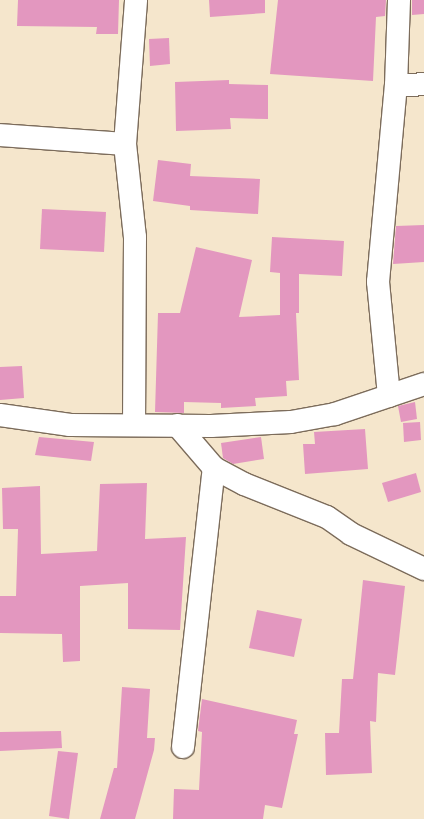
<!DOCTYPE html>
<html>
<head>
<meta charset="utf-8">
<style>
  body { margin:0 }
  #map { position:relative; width:424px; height:819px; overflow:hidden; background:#f5e6cc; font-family:"Old Standard TT",serif }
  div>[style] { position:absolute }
  .building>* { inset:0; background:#e397bf }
  .roads { filter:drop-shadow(1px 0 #7c6c5b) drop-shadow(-1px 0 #7c6c5b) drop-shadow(0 1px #7c6c5b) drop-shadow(0 -1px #7c6c5b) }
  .minor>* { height:22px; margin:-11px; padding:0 11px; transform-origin:11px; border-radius:11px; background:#fff }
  span { translate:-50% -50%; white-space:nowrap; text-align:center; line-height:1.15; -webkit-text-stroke:4.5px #fcf5e5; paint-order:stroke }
</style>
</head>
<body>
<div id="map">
  <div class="building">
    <div style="clip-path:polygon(18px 0,119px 0,118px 34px,96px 34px,97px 27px,17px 26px)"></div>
    <div style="clip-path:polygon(209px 0,265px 0,265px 13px,210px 17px)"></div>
    <div style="clip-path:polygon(278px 0,386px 0,385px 16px,376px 17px,373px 81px,270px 74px)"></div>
    <div style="clip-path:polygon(412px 0,424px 0,424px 14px,412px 15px)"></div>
    <div style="clip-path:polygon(169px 38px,170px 64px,150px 66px,149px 39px)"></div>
    <div style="clip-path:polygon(229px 80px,229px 84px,268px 85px,268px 119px,230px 118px,231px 129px,176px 131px,175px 82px)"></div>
    <div style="clip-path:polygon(158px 160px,191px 164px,190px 176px,260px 179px,258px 214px,190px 210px,190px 206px,153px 201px)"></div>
    <div style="clip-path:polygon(42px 209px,106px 212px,104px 252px,40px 249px)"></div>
    <div style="clip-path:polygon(424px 225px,424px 262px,393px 264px,396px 226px)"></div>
    <div style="clip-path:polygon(272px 237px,344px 241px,342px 276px,299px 274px,299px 313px,296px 313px,299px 380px,286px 381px,287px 396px,255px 398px,256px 406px,221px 408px,221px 403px,184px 402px,184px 413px,155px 412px,158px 313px,180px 313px,196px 247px,252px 260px,239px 317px,280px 315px,280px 273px,270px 272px)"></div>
    <div style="clip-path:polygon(22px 366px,24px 398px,0 400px,0 367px)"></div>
    <div style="clip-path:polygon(415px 402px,417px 419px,401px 422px,398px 406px)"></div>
    <div style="clip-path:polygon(420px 422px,421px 440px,404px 442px,403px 423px)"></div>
    <div style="clip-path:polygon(365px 429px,368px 469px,305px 474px,303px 444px,315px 444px,314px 432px)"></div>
    <div style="clip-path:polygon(39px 437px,94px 442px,91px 461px,35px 455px)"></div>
    <div style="clip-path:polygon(261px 437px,264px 459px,233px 464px,223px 458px,221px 443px)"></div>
    <div style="clip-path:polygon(416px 473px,421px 492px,388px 502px,382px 483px)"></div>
    <div style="clip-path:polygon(147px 483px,145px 539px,186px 537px,180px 630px,128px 629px,128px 583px,80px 586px,80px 661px,63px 662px,62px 634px,0 633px,0 596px,16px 596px,18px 529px,3px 529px,2px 488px,40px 486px,41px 554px,97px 551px,100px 484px)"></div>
    <div style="clip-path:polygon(363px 580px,405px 586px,395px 675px,378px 673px,376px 722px,370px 721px,372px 773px,326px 775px,325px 733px,339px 733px,342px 679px,353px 679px)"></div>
    <div style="clip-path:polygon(257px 610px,302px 619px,294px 657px,249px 648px)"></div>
    <div style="clip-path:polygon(122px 687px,150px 689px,147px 738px,155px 738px,154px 750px,135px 819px,100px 819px,114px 768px,117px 768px)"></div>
    <div style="clip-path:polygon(202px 699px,297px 720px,294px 734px,298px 734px,282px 808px,265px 805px,263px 819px,173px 819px,174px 789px,199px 790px,202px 732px,198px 731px)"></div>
    <div style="clip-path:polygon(61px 731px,62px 748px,0 751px,0 732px)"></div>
    <div style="clip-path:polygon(58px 751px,78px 753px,69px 819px,49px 816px)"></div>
  </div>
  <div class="roads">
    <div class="minor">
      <div style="left:396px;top:86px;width:28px;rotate:-4deg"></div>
      <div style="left:0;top:135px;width:125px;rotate:4.1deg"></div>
      <div style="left:125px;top:144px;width:94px;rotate:83.9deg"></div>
      <div style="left:135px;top:237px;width:188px;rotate:90.3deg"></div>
      <div style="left:125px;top:144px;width:144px;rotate:-85.6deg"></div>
      <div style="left:389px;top:396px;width:115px;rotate:-95.5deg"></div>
      <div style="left:378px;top:282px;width:197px;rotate:-84.8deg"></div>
      <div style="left:396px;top:86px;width:86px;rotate:-88deg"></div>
      <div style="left:0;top:415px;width:71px;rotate:8.1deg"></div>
      <div style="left:70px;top:425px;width:141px;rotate:0.4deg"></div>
      <div style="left:211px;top:426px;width:80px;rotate:-2.9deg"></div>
      <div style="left:291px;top:422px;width:45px;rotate:-10.3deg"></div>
      <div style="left:335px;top:414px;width:94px;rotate:-18.6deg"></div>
      <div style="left:177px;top:425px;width:57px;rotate:49.3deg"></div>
      <div style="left:214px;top:468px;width:34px;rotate:28deg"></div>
      <div style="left:244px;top:484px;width:89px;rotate:21.7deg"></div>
      <div style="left:327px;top:517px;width:29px;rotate:35deg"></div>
      <div style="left:351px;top:534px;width:81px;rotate:25.6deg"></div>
      <div style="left:183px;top:747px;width:281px;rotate:-83.7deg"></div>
    </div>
  </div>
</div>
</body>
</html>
